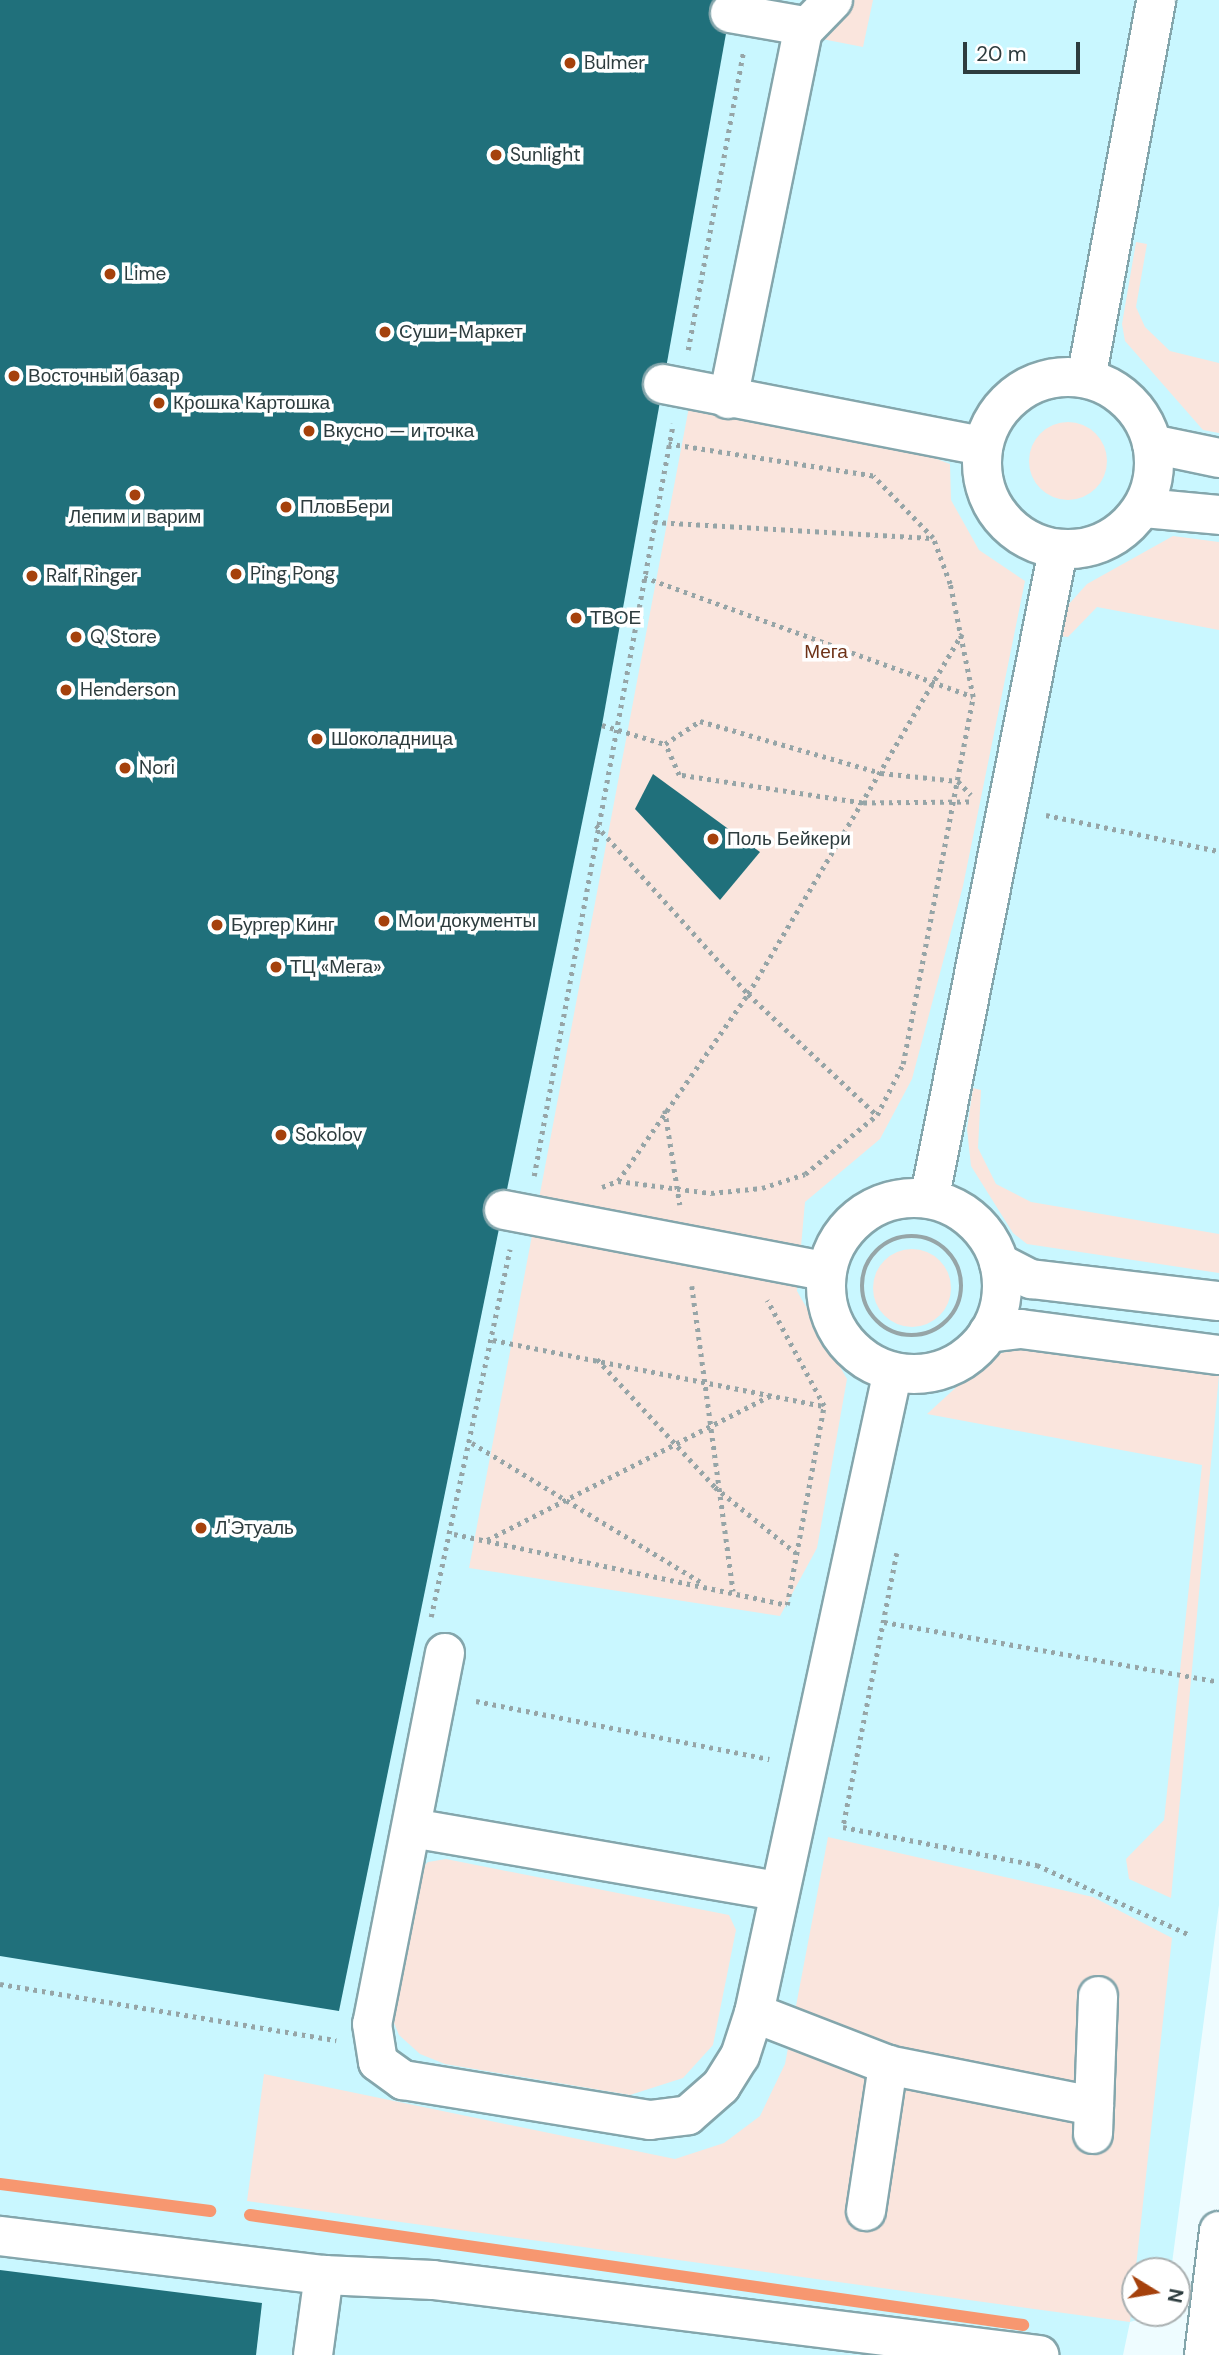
<!DOCTYPE html>
<html>
<head>
<meta charset="utf-8">
<style>
  body { margin:0 }
  #map { position:relative; width:1219px; height:2355px; overflow:hidden; background:#eefcff; font-family:"DM Sans",sans-serif }
  div>[style] { position:absolute }
  .built>* { inset:0; background:#c9f7ff }
  .green>* { inset:0; background:#fae5dd }
  .round { border-radius:50% }
  .stream>* { height:12px; margin:-6px; padding:0 6px; transform-origin:6px; border-radius:6px; background:#f79770 }
  .building>* { inset:0; background:#20707b }
  .path>* { height:4.5px; margin-top:-2.25px; transform-origin:0; background:repeating-linear-gradient(90deg,#96a5a7 0 3.5px,transparent 0 8.5px) }
  .path>.ring { margin:-2.25px; padding:0; box-sizing:content-box; background:none; border:4.5px solid #96a5a7; border-radius:50% }
  .roads { filter:drop-shadow(2px 0 #84a6ac) drop-shadow(-2px 0 #84a6ac) drop-shadow(0 2px #84a6ac) drop-shadow(0 -2px #84a6ac) }
  .minor>* { height:38px; margin:-19px; padding:0 19px; transform-origin:19px; border-radius:19px; background:#fff }
  .minor>.ring { margin:-19px; padding:0; box-sizing:content-box; background:none; border:38px solid #fff; border-radius:50% }
  .dots>* { width:19px; height:19px; translate:-50% -50%; box-sizing:border-box; border:4px solid #fff; border-radius:50% }
  span { translate:-50% -50%; white-space:nowrap; text-align:center; line-height:1.15; -webkit-text-stroke:7px #fff; paint-order:stroke }
  .poi-label { font-size:19px; color:#2d3c3e }
  .left { translate:0 -50%; text-align:left }
  .park-label { font-size:19px; color:#6e3217 }
  .north { position:absolute; left:1121px; top:2257px; width:70px; height:70px; box-sizing:border-box; background:#fff; border:2px solid #abb1b2; border-radius:50%; rotate:101deg; font-size:19px; font-weight:700; line-height:28px; text-align:center; color:#2d3c3e }
  .north::after { content:''; display:block; margin:auto; width:24px; height:32px; background:#a5410c; clip-path:polygon(50% 0,100% 100%,50% 72%,0 100%) }
  .scale { position:absolute; left:963px; top:42px; width:117px; height:32px; box-sizing:border-box; border:4px solid #2d3c3e; border-top:0; padding-left:9px; font-size:21px; line-height:24px; white-space:nowrap; color:#2d3c3e; -webkit-text-stroke:5px #fff; paint-order:stroke }
</style>
</head>
<body>
<div id="map">
  <div class="built">
    <div style="clip-path:polygon(0 0,1219px 0,1219px 1905px,1171px 2271px,1135px 2271px,1135px 2313px,1159px 2313px,1130px 2322px,1123px 2355px,0 2355px)"></div>
  </div>
  <div class="green">
    <div style="clip-path:polygon(849px 0,873px 0,863px 47px,817px 38px)"></div>
    <div style="clip-path:polygon(1136px 242px,1147px 244px,1136px 307px,1145px 327px,1170px 351px,1219px 363px,1219px 433px,1203px 430px,1125px 341px,1122px 324px)"></div>
    <div style="clip-path:polygon(689px 407px,916px 451px,950px 464px,951px 500px,979px 550px,1025px 581px,963px 886px,912px 1079px,880px 1139px,805px 1202px,797px 1291px,847px 1379px,817px 1548px,780px 1616px,469px 1568px)"></div>
    <div class="round" style="left:1029px;top:422px;width:78px;height:78px"></div>
    <div style="clip-path:polygon(1173px 536px,1219px 542px,1219px 630px,1097px 607px,1068px 637px,1059px 636px,1069px 604px,1087px 584px)"></div>
    <div style="clip-path:polygon(973px 1088px,981px 1090px,978px 1148px,996px 1184px,1031px 1202px,1219px 1234px,1219px 1273px,1027px 1244px,1013px 1233px,971px 1166px,967px 1129px)"></div>
    <div class="round" style="left:873px;top:1249px;width:78px;height:78px"></div>
    <div style="clip-path:polygon(1029px 1343px,1219px 1375px,1171px 1898px,1129px 1879px,1126px 1859px,1164px 1820px,1202px 1465px,927px 1414px,988px 1358px)"></div>
    <div style="clip-path:polygon(828px 1837px,1093px 1897px,1172px 1938px,1130px 2322px,247px 2201px,264px 2074px,675px 2159px,724px 2143px,760px 2116px,785px 2064px)"></div>
    <div style="clip-path:polygon(446px 1859px,729px 1915px,736px 1930px,713px 2045px,683px 2078px,630px 2095px,445px 2064px,420px 2054px,399px 2035px,392px 2018px,416px 1874px,428px 1862px)"></div>
  </div>
  <div class="stream">
    <div style="left:0;top:2184px;width:212px;rotate:7.3deg"></div>
    <div style="left:250px;top:2215px;width:781px;rotate:8.1deg"></div>
  </div>
  <div class="building">
    <div style="clip-path:polygon(0 0,732px 0,602px 725px,339px 2011px,0 1956px)"></div>
    <div style="clip-path:polygon(653px 774px,760px 852px,720px 900px,635px 809px)"></div>
    <div style="clip-path:polygon(0 2270px,262px 2303px,256px 2355px,0 2355px)"></div>
  </div>
  <div class="path">
    <div style="left:688px;top:350px;width:302px;rotate:-79.5deg"></div>
    <div style="left:654px;top:522px;width:278px;rotate:3.3deg"></div>
    <div style="left:644px;top:577px;width:350px;rotate:20deg"></div>
    <div style="left:602px;top:725px;width:66px;rotate:16.8deg"></div>
    <div style="left:969px;top:802px;width:107px;rotate:179.5deg"></div>
    <div style="left:862px;top:803px;width:185px;rotate:-171.3deg"></div>
    <div style="left:679px;top:775px;width:34px;rotate:-114deg"></div>
    <div style="left:665px;top:744px;width:42px;rotate:-33.3deg"></div>
    <div style="left:700px;top:721px;width:188px;rotate:16deg"></div>
    <div style="left:881px;top:773px;width:77px;rotate:5.9deg"></div>
    <div style="left:958px;top:781px;width:19px;rotate:47deg"></div>
    <div style="left:1046px;top:815px;width:177px;rotate:11.8deg"></div>
    <div style="left:596px;top:825px;width:227px;rotate:48deg"></div>
    <div style="left:748px;top:994px;width:177px;rotate:43.2deg"></div>
    <div style="left:665px;top:1110px;width:96px;rotate:81deg"></div>
    <div style="left:534px;top:1176px;width:765px;rotate:-79.53deg"></div>
    <div style="left:618px;top:1181px;width:94px;rotate:7.4deg"></div>
    <div style="left:711px;top:1193px;width:51px;rotate:-5.6deg"></div>
    <div style="left:762px;top:1188px;width:45px;rotate:-18deg"></div>
    <div style="left:805px;top:1174px;width:93px;rotate:-39.3deg"></div>
    <div style="left:877px;top:1115px;width:57px;rotate:-63deg"></div>
    <div style="left:903px;top:1064px;width:374px;rotate:-79.2deg"></div>
    <div style="left:973px;top:697px;width:115px;rotate:-101.5deg"></div>
    <div style="left:950px;top:584px;width:49px;rotate:-110.3deg"></div>
    <div style="left:933px;top:538px;width:86px;rotate:-134.1deg"></div>
    <div style="left:873px;top:476px;width:207px;rotate:-171.1deg"></div>
    <div style="left:602px;top:1187px;width:17px;rotate:-21deg"></div>
    <div style="left:618px;top:1181px;width:228px;rotate:-55.2deg"></div>
    <div style="left:748px;top:994px;width:419px;rotate:-59.3deg"></div>
    <div class="ring" style="left:862px;top:1236px;width:95.5px;height:95.5px"></div>
    <div style="left:692px;top:1286px;width:308px;rotate:82.3deg"></div>
    <div style="left:493px;top:1340px;width:338px;rotate:11.3deg"></div>
    <div style="left:597px;top:1359px;width:174px;rotate:47.3deg"></div>
    <div style="left:715px;top:1487px;width:104px;rotate:39.2deg"></div>
    <div style="left:472px;top:1443px;width:268px;rotate:31.3deg"></div>
    <div style="left:454px;top:1534px;width:340px;rotate:12deg"></div>
    <div style="left:787px;top:1605px;width:202px;rotate:-79.5deg"></div>
    <div style="left:824px;top:1406px;width:120px;rotate:-118.3deg"></div>
    <div style="left:487px;top:1540px;width:320px;rotate:-27deg"></div>
    <div style="left:897px;top:1553px;width:279px;rotate:101.1deg"></div>
    <div style="left:843px;top:1827px;width:198px;rotate:11.1deg"></div>
    <div style="left:1037px;top:1865px;width:166px;rotate:24.6deg"></div>
    <div style="left:431px;top:1617px;width:376px;rotate:-77.9deg"></div>
    <div style="left:884px;top:1622px;width:337px;rotate:10.1deg"></div>
    <div style="left:476px;top:1701px;width:299px;rotate:11.2deg"></div>
    <div style="left:0;top:1984px;width:341px;rotate:9.5deg"></div>
  </div>
  <div class="roads">
    <div class="minor">
      <div style="left:730px;top:13px;width:75px;rotate:10deg"></div>
      <div style="left:1087px;top:374px;width:380px;rotate:-79.5deg"></div>
      <div class="ring" style="left:982px;top:377px;width:134px;height:134px"></div>
      <div style="left:663px;top:384px;width:326px;rotate:11deg"></div>
      <div style="left:728px;top:399px;width:376px;rotate:-78.5deg"></div>
      <div style="left:803px;top:31px;width:43px;rotate:-45.9deg"></div>
      <div style="left:1152px;top:444px;width:68px;rotate:11.8deg"></div>
      <div style="left:1144px;top:508px;width:75px;rotate:5.3deg"></div>
      <div style="left:930px;top:1196px;width:659px;rotate:-78.79deg"></div>
      <div class="ring" style="left:826px;top:1198px;width:138px;height:138px"></div>
      <div style="left:504px;top:1210px;width:326px;rotate:10.8deg"></div>
      <div style="left:999px;top:1263px;width:36px;rotate:27deg"></div>
      <div style="left:1031px;top:1279px;width:189px;rotate:6.7deg"></div>
      <div style="left:988px;top:1333px;width:33px;rotate:-7deg"></div>
      <div style="left:1021px;top:1329px;width:200px;rotate:7.5deg"></div>
      <div style="left:445px;top:1653px;width:378px;rotate:101.1deg"></div>
      <div style="left:372px;top:2024px;width:38px;rotate:81deg"></div>
      <div style="left:378px;top:2062px;width:31px;rotate:36deg"></div>
      <div style="left:403px;top:2080px;width:250px;rotate:9.2deg"></div>
      <div style="left:650px;top:2120px;width:38px;rotate:-7deg"></div>
      <div style="left:688px;top:2115px;width:44px;rotate:-41.3deg"></div>
      <div style="left:721px;top:2086px;width:36px;rotate:-58deg"></div>
      <div style="left:740px;top:2056px;width:45px;rotate:-72deg"></div>
      <div style="left:754px;top:2013px;width:653px;rotate:-77.79deg"></div>
      <div style="left:412px;top:1828px;width:369px;rotate:9.8deg"></div>
      <div style="left:754px;top:2013px;width:144px;rotate:21.2deg"></div>
      <div style="left:888px;top:2065px;width:210px;rotate:11.3deg"></div>
      <div style="left:1093px;top:2134px;width:138px;rotate:-87.9deg"></div>
      <div style="left:866px;top:2211px;width:148px;rotate:-81.4deg"></div>
      <div style="left:0;top:2236px;width:326px;rotate:6.9deg"></div>
      <div style="left:313px;top:2355px;width:81px;rotate:-82.2deg"></div>
      <div style="left:324px;top:2275px;width:109px;rotate:2.6deg"></div>
      <div style="left:433px;top:2280px;width:611px;rotate:7.06deg"></div>
      <div style="left:1204px;top:2355px;width:125px;rotate:-83.1deg"></div>
    </div>
  </div>
  <div class="dots">
    <div style="left:570px;top:63px;background:#a5410c"></div>
    <div style="left:496px;top:155px;background:#a5410c"></div>
    <div style="left:110px;top:274px;background:#a5410c"></div>
    <div style="left:385px;top:332px;background:#a5410c"></div>
    <div style="left:14px;top:376px;background:#a5410c"></div>
    <div style="left:159px;top:403px;background:#a5410c"></div>
    <div style="left:309px;top:431px;background:#a5410c"></div>
    <div style="left:135px;top:495px;background:#a5410c"></div>
    <div style="left:286px;top:507px;background:#a5410c"></div>
    <div style="left:236px;top:574px;background:#a5410c"></div>
    <div style="left:32px;top:576px;background:#a5410c"></div>
    <div style="left:576px;top:618px;background:#a5410c"></div>
    <div style="left:76px;top:637px;background:#a5410c"></div>
    <div style="left:66px;top:690px;background:#a5410c"></div>
    <div style="left:317px;top:739px;background:#a5410c"></div>
    <div style="left:125px;top:768px;background:#a5410c"></div>
    <div style="left:713px;top:839px;background:#a5410c"></div>
    <div style="left:384px;top:921px;background:#a5410c"></div>
    <div style="left:217px;top:925px;background:#a5410c"></div>
    <div style="left:276px;top:967px;background:#a5410c"></div>
    <div style="left:281px;top:1135px;background:#a5410c"></div>
    <div style="left:201px;top:1528px;background:#a5410c"></div>
  </div>
  <div class="poi-label">
    <span class="left" style="left:584px;top:63px">Bulmer</span>
    <span class="left" style="left:510px;top:155px">Sunlight</span>
    <span class="left" style="left:124px;top:274px">Lime</span>
    <span class="left" style="left:399px;top:332px">Суши-Маркет</span>
    <span class="left" style="left:28px;top:376px">Восточный базар</span>
    <span class="left" style="left:173px;top:403px">Крошка Картошка</span>
    <span class="left" style="left:323px;top:431px">Вкусно — и точка</span>
    <span class="left" style="left:300px;top:507px">ПловБери</span>
    <span style="left:135px;top:517px">Лепим и варим</span>
    <span class="left" style="left:250px;top:574px">Ping Pong</span>
    <span class="left" style="left:46px;top:576px">Ralf Ringer</span>
    <span class="left" style="left:590px;top:618px">ТВОЕ</span>
    <span class="left" style="left:90px;top:637px">Q Store</span>
    <span class="left" style="left:80px;top:690px">Henderson</span>
    <span class="left" style="left:331px;top:739px">Шоколадница</span>
    <span class="left" style="left:139px;top:768px">Nori</span>
    <span class="left" style="left:727px;top:839px">Поль Бейкери</span>
    <span class="left" style="left:398px;top:921px">Мои документы</span>
    <span class="left" style="left:231px;top:925px">Бургер Кинг</span>
    <span class="left" style="left:290px;top:967px">ТЦ «Мега»</span>
    <span class="left" style="left:295px;top:1135px">Sokolov</span>
    <span class="left" style="left:215px;top:1528px">Л'Этуаль</span>
  </div>
  <div class="park-label">
    <span style="left:826px;top:652px">Мега</span>
  </div>
  <div class="north">N</div>
  <div class="scale">20 m</div>
</div>
</body>
</html>
